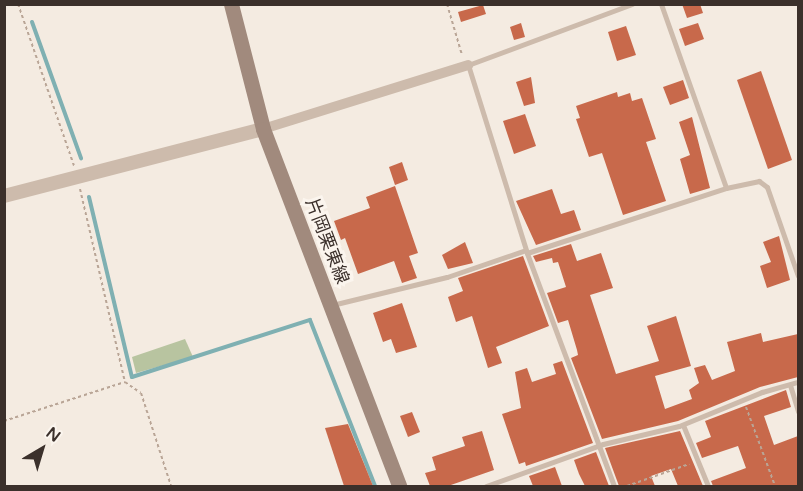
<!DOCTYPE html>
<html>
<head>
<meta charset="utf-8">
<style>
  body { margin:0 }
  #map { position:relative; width:803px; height:491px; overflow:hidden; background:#f4ebe1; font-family:"Varela Round","Noto Sans JP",sans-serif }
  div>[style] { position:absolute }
  .green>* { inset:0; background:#b8c4a0 }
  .stream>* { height:4px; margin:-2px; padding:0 2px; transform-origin:2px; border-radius:2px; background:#7fb0b2 }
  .building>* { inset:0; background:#c8694b }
  .path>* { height:2px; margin-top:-1px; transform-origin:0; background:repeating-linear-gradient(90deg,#b9a596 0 3px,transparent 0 6px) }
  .service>* { height:5px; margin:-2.5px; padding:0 2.5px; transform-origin:2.5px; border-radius:2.5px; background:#cdbbac }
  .minor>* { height:10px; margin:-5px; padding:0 5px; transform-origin:5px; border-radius:5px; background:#cdbbac }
  .tertiary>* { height:14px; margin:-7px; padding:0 7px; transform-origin:7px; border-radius:7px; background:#cdbbac }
  .secondary>* { height:15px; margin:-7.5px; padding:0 7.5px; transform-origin:7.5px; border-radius:7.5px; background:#a18a7d }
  span { translate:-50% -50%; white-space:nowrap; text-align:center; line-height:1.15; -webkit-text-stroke:6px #fbf5ee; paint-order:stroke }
  .street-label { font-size:18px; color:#3b302b }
  .frame { position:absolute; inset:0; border:6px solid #3b302b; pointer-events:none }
  .north { position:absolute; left:12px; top:419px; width:60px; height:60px; -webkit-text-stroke:4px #fbf5ee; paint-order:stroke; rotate:38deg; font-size:16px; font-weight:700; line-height:24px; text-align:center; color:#3b302b }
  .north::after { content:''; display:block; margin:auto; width:21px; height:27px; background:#3b302b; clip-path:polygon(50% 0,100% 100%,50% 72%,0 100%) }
</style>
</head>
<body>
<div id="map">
  <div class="green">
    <div style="clip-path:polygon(185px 339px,193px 357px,136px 373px,132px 357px)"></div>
  </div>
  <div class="stream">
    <div style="left:32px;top:22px;width:145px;rotate:70.2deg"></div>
    <div style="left:89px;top:197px;width:185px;rotate:76.6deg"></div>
    <div style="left:132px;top:377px;width:187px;rotate:-17.8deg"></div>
    <div style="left:310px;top:320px;width:178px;rotate:68.6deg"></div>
  </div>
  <div class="building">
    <div style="clip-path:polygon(682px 4px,700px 4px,703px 13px,687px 18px)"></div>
    <div style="clip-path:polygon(483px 5px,486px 14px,461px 22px,458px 12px)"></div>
    <div style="clip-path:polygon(521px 23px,525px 37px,514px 40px,510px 27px)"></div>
    <div style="clip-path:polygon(698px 23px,704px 39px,685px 46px,679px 29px)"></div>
    <div style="clip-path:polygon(626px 26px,636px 55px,617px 61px,608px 32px)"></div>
    <div style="clip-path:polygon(761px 71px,792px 160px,768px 169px,737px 80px)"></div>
    <div style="clip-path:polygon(531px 77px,535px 103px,524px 106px,516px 82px)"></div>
    <div style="clip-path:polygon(683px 80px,689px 98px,670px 105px,663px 87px)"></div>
    <div style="clip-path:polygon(617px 92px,618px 97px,630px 93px,632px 101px,642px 98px,656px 139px,646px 142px,666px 201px,623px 215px,602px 153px,589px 157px,576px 119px,580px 118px,576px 106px)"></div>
    <div style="clip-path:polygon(525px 114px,536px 146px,514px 154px,503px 121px)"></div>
    <div style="clip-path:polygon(692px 117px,710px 188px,690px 194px,680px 159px,690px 155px,679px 122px)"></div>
    <div style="clip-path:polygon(402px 162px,408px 180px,395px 185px,389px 167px)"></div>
    <div style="clip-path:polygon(395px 186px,418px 253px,409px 256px,417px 278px,402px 283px,394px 261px,358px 274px,345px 238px,341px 240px,334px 221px,370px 208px,366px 197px)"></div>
    <div style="clip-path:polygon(552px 189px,561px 214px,574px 210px,581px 230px,536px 245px,516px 201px)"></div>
    <div style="clip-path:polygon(779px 236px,790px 280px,767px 288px,760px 266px,771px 262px,763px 242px)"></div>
    <div style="clip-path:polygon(465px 242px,473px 263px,448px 269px,442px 255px)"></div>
    <div style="clip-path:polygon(571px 244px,577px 261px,601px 253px,613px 288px,590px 295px,616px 374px,659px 361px,647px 326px,676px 316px,691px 366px,655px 376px,665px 409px,692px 399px,689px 390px,699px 383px,694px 368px,705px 365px,712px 380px,735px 371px,727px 342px,761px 333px,763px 342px,798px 334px,798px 377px,760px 387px,678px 421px,602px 439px,571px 358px,578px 355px,577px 350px,568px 320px,558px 323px,547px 293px,566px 287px,558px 262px,553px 263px,552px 258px,536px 262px,533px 256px)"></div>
    <div style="clip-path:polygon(523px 256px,549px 326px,496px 347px,502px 363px,488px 368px,472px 316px,456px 322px,448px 297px,463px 291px,458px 278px)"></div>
    <div style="clip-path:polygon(402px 303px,417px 347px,396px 353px,391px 339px,383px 342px,373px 313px)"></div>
    <div style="clip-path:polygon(562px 361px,593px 443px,526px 466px,525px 462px,519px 464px,502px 414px,521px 408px,515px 372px,527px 368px,532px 382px,556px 374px,553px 364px)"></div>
    <div style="clip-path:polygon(786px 390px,791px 407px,764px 416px,774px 445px,798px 436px,798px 486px,713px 486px,711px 481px,746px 468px,738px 446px,702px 458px,696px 443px,711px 437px,705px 421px)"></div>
    <div style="clip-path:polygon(412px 412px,420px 432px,408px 437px,400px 416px)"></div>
    <div style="clip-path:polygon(348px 424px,373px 486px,344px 486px,325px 428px)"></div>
    <div style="clip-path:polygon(482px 431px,494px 470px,448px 486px,430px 486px,425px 473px,436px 470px,432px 457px,465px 446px,462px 437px)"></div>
    <div style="clip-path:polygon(680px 431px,703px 486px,678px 486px,671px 469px,651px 476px,655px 486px,619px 486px,605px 448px)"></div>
    <div style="clip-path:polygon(596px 452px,609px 486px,585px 486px,579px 474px,574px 460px)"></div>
    <div style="clip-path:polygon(555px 467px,562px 486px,533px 486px,529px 476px)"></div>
  </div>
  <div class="path">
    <div style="left:18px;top:4px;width:171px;rotate:70.9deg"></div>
    <div style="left:447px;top:4px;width:53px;rotate:73.6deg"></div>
    <div style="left:80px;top:189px;width:198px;rotate:76.9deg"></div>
    <div style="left:125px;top:382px;width:19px;rotate:35deg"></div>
    <div style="left:141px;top:393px;width:98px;rotate:72.1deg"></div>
    <div style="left:746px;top:407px;width:84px;rotate:69.8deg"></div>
    <div style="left:4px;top:421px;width:127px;rotate:-17.9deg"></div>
    <div style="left:627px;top:486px;width:66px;rotate:-19.5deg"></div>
  </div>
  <div class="service">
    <div style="left:661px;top:4px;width:195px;rotate:70.5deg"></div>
    <div style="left:726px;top:188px;width:34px;rotate:-12deg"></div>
    <div style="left:759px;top:181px;width:10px;rotate:37deg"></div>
    <div style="left:767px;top:187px;width:94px;rotate:70.8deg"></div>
    <div style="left:527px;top:253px;width:209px;rotate:-18.1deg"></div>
    <div style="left:332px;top:305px;width:118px;rotate:-13.7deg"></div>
    <div style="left:447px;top:277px;width:83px;rotate:-18.9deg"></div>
    <div style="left:790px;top:385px;width:28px;rotate:73deg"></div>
    <div style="left:683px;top:425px;width:66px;rotate:67.7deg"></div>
    <div style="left:486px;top:486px;width:124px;rotate:-19.7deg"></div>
    <div style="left:603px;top:444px;width:78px;rotate:-13.3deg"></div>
    <div style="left:679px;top:426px;width:90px;rotate:-22.3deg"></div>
    <div style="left:762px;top:392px;width:37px;rotate:-16deg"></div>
    <div style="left:614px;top:486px;width:249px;rotate:-110.5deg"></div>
    <div style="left:527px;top:253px;width:197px;rotate:-107.4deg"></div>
    <div style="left:468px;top:65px;width:175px;rotate:-20.4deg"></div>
  </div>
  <div class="minor">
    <div style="left:263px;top:129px;width:215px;rotate:-17.3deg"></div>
  </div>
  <div class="tertiary">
    <div style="left:4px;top:196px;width:268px;rotate:-14.5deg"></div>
  </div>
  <div class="secondary">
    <div style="left:231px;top:4px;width:129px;rotate:75.6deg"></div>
    <div style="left:263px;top:129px;width:382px;rotate:69.1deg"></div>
  </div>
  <div class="street-label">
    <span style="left:327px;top:241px;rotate:69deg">片岡栗東線</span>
  </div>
  <div class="frame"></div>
  <div class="north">N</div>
</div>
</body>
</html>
